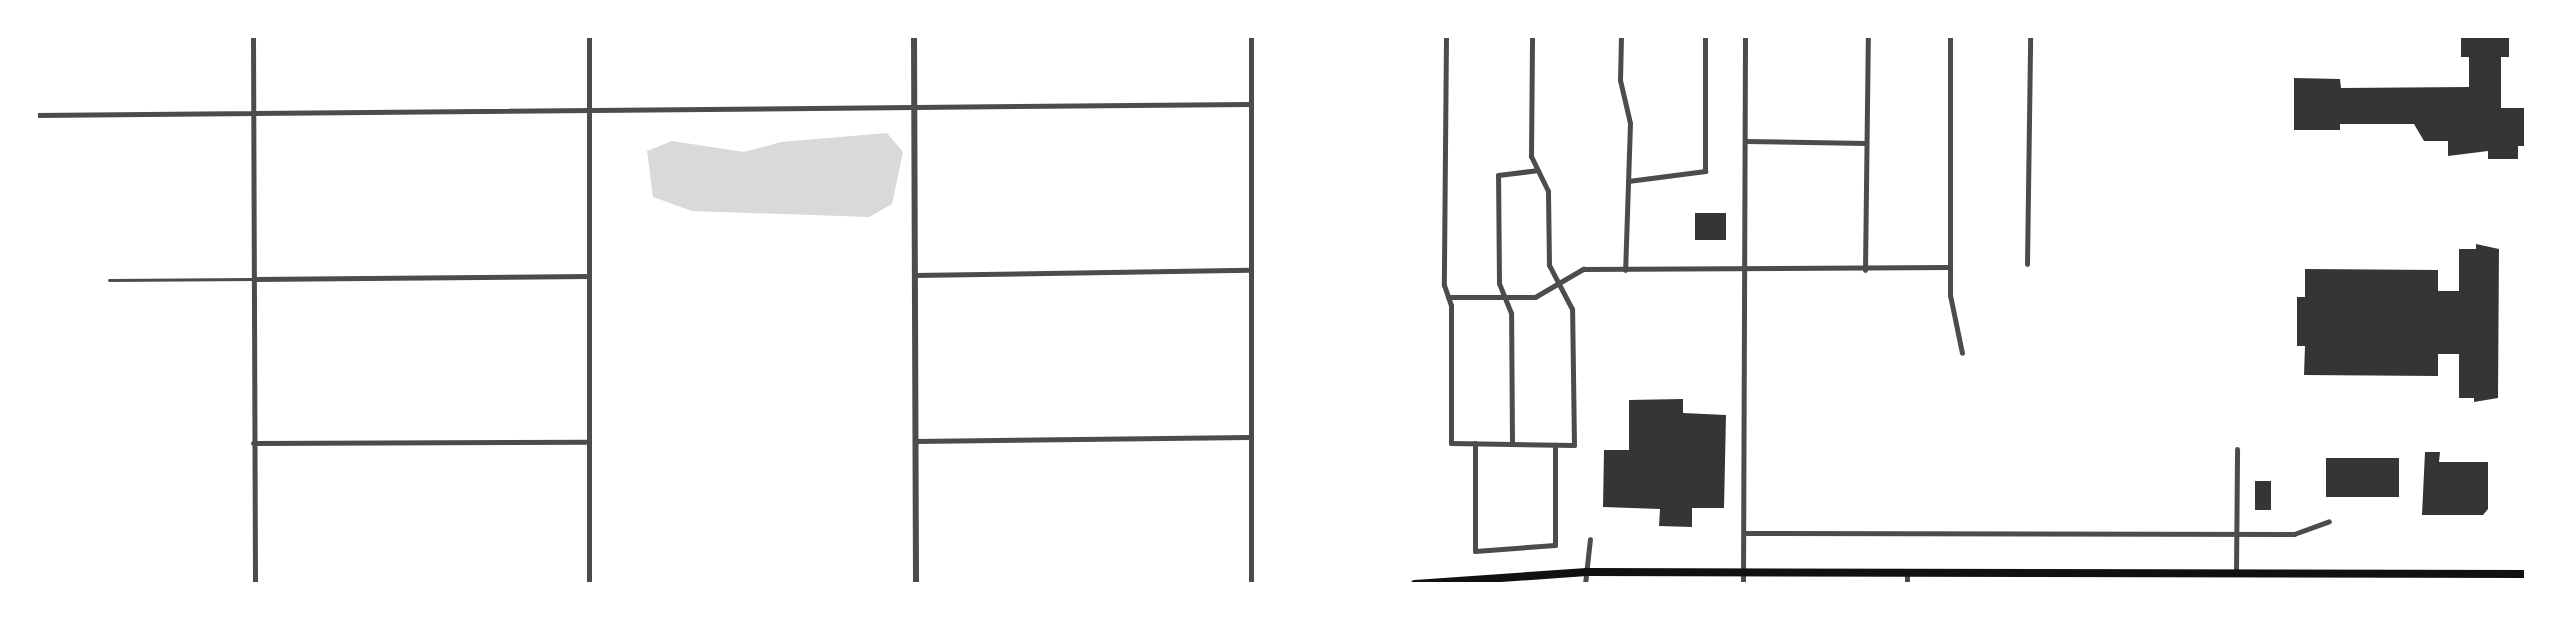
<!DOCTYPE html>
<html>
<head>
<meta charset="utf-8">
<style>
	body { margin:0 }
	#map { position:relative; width:2562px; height:620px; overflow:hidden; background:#fff; font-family:Ubuntu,sans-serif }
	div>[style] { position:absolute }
	.water>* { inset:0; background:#d9d9d9 }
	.building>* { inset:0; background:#353535; transform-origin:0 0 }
	.service>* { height:3px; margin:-1.5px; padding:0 1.5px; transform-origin:1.5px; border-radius:1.5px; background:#4c4c4c }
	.minor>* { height:5px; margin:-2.5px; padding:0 2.5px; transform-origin:2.5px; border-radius:2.5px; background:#4c4c4c }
	.tertiary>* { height:6px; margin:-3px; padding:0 3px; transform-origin:3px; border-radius:3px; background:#4c4c4c }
	.primary>* { height:8px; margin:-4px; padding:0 4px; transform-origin:4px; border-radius:4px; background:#111 }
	span { translate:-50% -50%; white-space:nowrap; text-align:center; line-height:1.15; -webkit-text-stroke:6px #fff; paint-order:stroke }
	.frame { position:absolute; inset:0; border:38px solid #fff; pointer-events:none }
</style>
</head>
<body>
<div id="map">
	<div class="water">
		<i style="clip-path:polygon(887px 133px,903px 152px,892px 204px,869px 217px,692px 211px,653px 197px,647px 151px,672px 141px,744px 152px,781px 142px)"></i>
	</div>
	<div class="building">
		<i style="clip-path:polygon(2461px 37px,2509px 37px,2509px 57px,2501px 57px,2501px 108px,2526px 108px,2526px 146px,2518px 146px,2518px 159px,2488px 159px,2488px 151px,2448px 156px,2448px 141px,2424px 141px,2414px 124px,2340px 124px,2340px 130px,2294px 130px,2294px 78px,2340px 79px,2341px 88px,2469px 87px,2469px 57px,2461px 57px)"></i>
		<i style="left:1695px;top:213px;width:31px;height:27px"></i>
		<i style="clip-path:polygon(2476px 244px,2499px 249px,2498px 398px,2474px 402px,2474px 398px,2459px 398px,2459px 354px,2438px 354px,2438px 376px,2304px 375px,2305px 346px,2297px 346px,2297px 297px,2305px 297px,2305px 269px,2438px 270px,2438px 291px,2459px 291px,2459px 249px,2476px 249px)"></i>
		<i style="clip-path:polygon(1683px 399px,1683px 413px,1726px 415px,1724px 508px,1692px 508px,1692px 527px,1659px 526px,1660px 509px,1603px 507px,1604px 450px,1629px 450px,1629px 400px)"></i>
		<i style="clip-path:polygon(2425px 452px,2440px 452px,2439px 462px,2488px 462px,2488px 509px,2483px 515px,2422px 515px)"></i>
		<i style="left:2326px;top:458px;width:73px;height:39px"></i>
		<i style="left:2255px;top:481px;width:16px;height:29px"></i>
	</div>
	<div class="service">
		<i style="left:109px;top:280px;width:144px;rotate:-0.4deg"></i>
	</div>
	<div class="minor">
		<i style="left:253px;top:36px;width:548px;rotate:89.79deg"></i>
		<i style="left:589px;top:36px;width:548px;rotate:90deg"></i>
		<i style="left:1446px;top:36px;width:249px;rotate:90.5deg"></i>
		<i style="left:1444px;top:285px;width:21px;rotate:71deg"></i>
		<i style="left:1451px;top:305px;width:138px;rotate:90deg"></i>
		<i style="left:1451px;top:443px;width:123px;rotate:0.9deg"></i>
		<i style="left:1574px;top:445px;width:136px;rotate:-90.8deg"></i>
		<i style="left:1572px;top:309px;width:50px;rotate:-117.6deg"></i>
		<i style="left:1549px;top:265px;width:74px;rotate:-90.8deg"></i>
		<i style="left:1548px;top:191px;width:39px;rotate:-116deg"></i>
		<i style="left:1531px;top:156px;width:120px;rotate:-89.5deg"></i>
		<i style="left:1621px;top:36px;width:44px;rotate:91.3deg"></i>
		<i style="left:1620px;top:80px;width:44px;rotate:76.9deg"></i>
		<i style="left:1630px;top:123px;width:147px;rotate:91.9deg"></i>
		<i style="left:1950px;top:36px;width:259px;rotate:90deg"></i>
		<i style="left:1950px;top:295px;width:59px;rotate:78.3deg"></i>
		<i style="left:36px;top:115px;width:1214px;rotate:-0.52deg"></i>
		<i style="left:1745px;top:141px;width:121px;rotate:0.9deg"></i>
		<i style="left:1628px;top:181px;width:78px;rotate:-7.4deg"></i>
		<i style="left:1705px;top:171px;width:135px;rotate:-90deg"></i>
		<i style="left:2027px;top:264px;width:228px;rotate:-89.2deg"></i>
		<i style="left:1865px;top:270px;width:233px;rotate:-89.3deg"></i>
		<i style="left:915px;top:275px;width:335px;rotate:-0.9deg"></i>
		<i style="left:254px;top:279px;width:335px;rotate:-0.5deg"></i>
		<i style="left:1448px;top:297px;width:87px"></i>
		<i style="left:1535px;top:297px;width:56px;rotate:-30.3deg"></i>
		<i style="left:1583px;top:269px;width:367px;rotate:-0.3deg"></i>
		<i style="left:915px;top:441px;width:335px;rotate:-0.7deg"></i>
		<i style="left:253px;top:443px;width:336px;rotate:-0.2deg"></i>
		<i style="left:1475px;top:443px;width:108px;rotate:90deg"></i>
		<i style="left:1475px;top:551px;width:80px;rotate:-4.3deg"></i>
		<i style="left:1555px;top:545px;width:100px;rotate:-90deg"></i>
		<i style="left:1512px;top:443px;width:130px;rotate:-90.4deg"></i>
		<i style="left:1511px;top:313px;width:32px;rotate:-112deg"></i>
		<i style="left:1499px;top:283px;width:108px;rotate:-90.5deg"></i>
		<i style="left:1498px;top:175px;width:39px;rotate:-7deg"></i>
		<i style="left:1744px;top:533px;width:550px;rotate:0.1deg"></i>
		<i style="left:2294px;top:534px;width:37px;rotate:-20deg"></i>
		<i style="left:1907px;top:572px;width:12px;rotate:90deg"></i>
		<i style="left:2236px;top:572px;width:123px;rotate:-89.5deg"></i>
		<i style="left:1251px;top:584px;width:548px;rotate:-90deg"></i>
		<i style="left:1585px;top:584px;width:45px;rotate:-83.7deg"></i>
		<i style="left:1743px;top:584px;width:548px;rotate:-89.79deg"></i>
	</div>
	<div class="tertiary">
		<i style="left:914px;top:36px;width:548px;rotate:89.79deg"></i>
	</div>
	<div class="primary">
		<i style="left:1415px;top:584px;width:172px;rotate:-4deg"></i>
		<i style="left:1587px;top:572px;width:939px;rotate:0.12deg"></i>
	</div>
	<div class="frame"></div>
</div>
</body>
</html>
